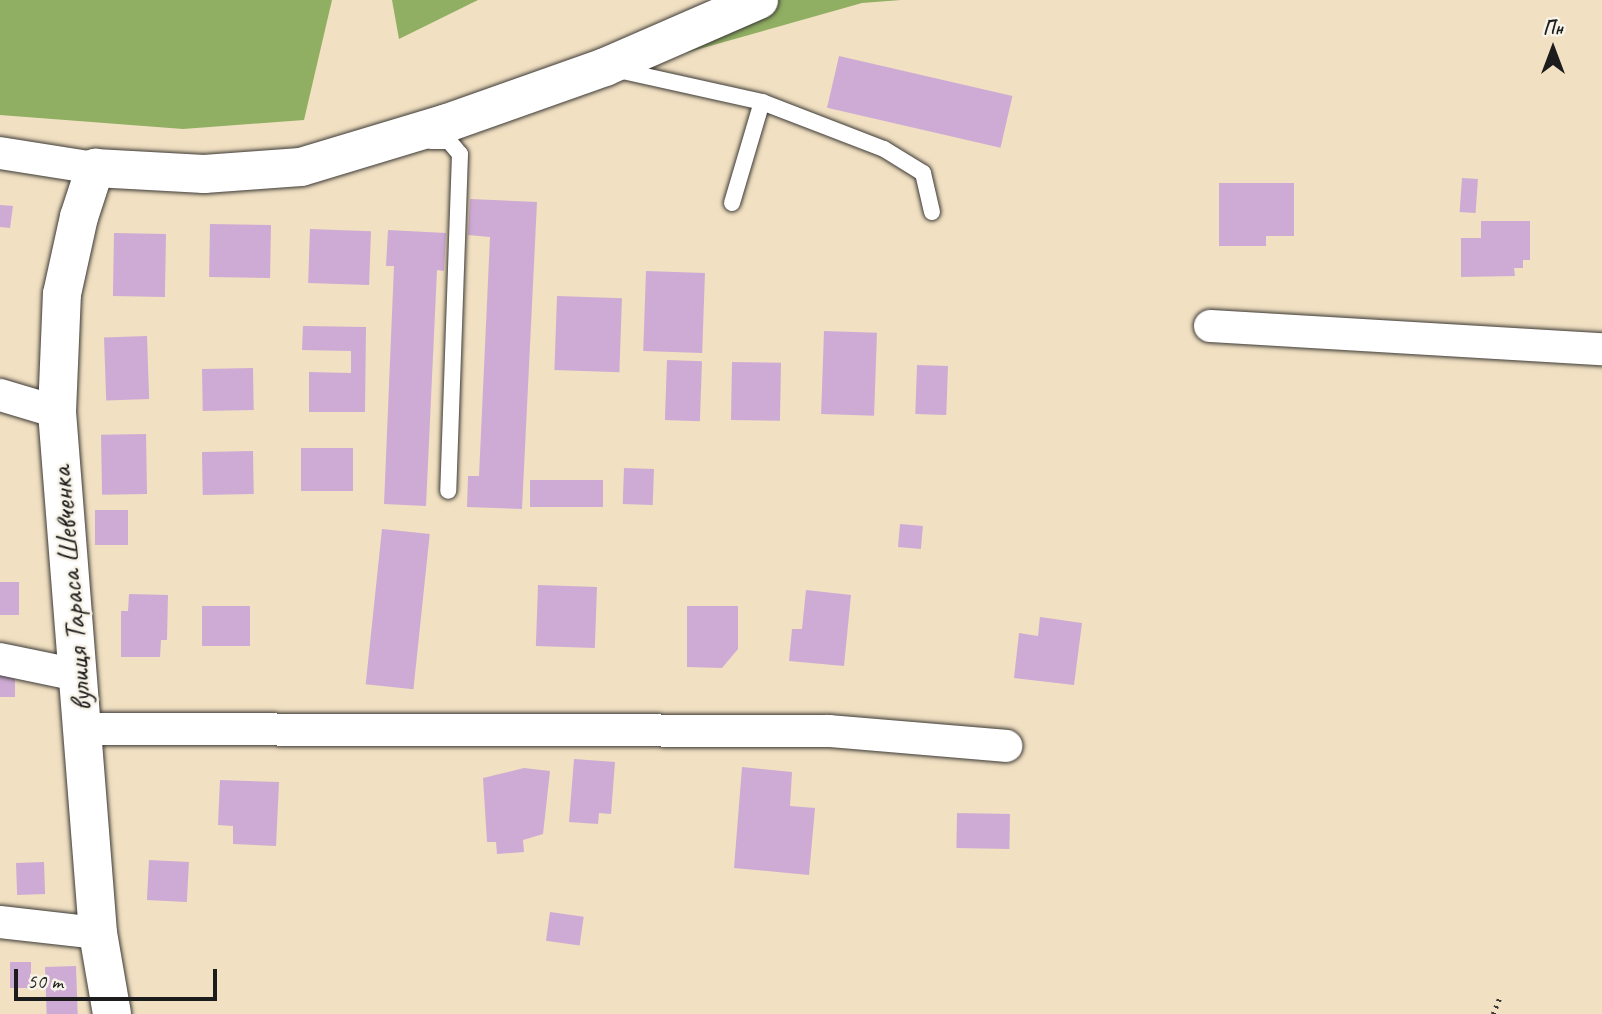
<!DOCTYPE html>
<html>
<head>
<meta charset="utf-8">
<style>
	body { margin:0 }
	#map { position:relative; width:1602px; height:1014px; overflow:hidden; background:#f1e0c2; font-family:Caveat,sans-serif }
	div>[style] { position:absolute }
	.forest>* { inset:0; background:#90af62 }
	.building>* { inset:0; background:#ceabd4; transform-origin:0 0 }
	.path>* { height:4.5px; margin-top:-2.25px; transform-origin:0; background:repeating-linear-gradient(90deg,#3c3935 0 2px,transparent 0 7px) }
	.roads { filter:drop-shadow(0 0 2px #3c3935) drop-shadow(0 0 2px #3c3935) }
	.service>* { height:16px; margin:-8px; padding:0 8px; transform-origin:8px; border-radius:8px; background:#fff }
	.minor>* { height:32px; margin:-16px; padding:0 16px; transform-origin:16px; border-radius:16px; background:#fff }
	.tertiary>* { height:38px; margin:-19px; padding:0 19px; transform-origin:19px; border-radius:19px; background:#fff }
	span { translate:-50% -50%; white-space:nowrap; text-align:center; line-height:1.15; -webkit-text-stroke:5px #f7f3e8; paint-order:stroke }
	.street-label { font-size:30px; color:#1c1c1c }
	.north { position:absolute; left:1518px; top:14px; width:70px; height:70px; -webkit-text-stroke:5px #f7f3e8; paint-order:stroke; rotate:0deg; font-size:19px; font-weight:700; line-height:28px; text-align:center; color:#1c1c1c }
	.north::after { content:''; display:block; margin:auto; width:24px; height:32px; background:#1c1c1c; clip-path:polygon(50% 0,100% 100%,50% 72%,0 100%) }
	.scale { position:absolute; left:14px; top:969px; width:203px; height:32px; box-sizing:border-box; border:4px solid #1c1c1c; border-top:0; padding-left:9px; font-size:21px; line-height:24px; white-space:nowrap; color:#1c1c1c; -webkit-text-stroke:5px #f7f3e8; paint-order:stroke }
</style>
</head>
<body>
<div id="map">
	<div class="forest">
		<i style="clip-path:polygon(0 0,332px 0,304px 120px,183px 129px,0 115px)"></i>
		<i style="clip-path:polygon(392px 0,478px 0,399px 39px)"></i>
		<i style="clip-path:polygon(777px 0,901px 0,862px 3px,685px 53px,672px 47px)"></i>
	</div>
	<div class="building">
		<i style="left:839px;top:56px;width:178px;height:53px;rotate:13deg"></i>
		<i style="left:1462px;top:178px;width:16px;height:34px;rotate:4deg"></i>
		<i style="clip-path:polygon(1219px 183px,1294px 183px,1294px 236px,1266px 236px,1266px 246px,1219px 246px)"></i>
		<i style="clip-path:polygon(470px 199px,537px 202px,522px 509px,467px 507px,468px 476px,479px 476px,490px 237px,468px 235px)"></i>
		<i style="clip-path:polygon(0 205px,13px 206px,10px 228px,0 227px)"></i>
		<i style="clip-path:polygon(1481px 221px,1530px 221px,1530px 260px,1523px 260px,1523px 268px,1514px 268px,1515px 276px,1461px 277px,1461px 238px,1481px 238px)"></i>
		<i style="left:210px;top:224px;width:61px;height:53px;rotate:1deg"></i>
		<i style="left:310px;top:229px;width:61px;height:54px;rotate:2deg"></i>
		<i style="clip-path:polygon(388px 230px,446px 233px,444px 271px,437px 270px,426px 506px,384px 504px,394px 266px,386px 266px)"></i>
		<i style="left:114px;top:233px;width:52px;height:63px;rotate:1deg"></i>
		<i style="left:646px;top:271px;width:59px;height:80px;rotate:2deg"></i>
		<i style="left:557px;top:296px;width:65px;height:74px;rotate:2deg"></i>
		<i style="clip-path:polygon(303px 326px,366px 327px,365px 412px,309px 412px,309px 372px,351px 373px,351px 351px,302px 350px)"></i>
		<i style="left:824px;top:331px;width:53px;height:83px;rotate:2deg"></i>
		<i style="left:147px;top:336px;width:63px;height:43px;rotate:88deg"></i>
		<i style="left:667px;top:360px;width:35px;height:60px;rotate:2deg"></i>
		<i style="left:732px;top:362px;width:49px;height:58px;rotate:1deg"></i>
		<i style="left:917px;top:365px;width:31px;height:49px;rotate:2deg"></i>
		<i style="left:253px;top:368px;width:42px;height:51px;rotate:89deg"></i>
		<i style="left:146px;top:434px;width:60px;height:45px;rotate:89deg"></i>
		<i style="left:353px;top:448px;width:43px;height:52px;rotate:90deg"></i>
		<i style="left:253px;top:451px;width:43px;height:51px;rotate:89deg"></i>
		<i style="left:624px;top:468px;width:30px;height:36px;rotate:2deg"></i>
		<i style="left:530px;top:480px;width:73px;height:27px"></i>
		<i style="left:95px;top:510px;width:33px;height:35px"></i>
		<i style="left:900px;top:524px;width:23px;height:23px;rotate:5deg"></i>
		<i style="left:382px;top:529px;width:48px;height:156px;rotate:6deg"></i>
		<i style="left:0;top:582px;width:19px;height:33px"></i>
		<i style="left:538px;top:585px;width:59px;height:61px;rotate:2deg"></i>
		<i style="clip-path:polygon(806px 590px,851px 595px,844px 666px,789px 661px,792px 629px,802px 629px)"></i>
		<i style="clip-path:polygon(129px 594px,168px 595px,167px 640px,161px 640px,160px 657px,121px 657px,121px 611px,128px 611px)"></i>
		<i style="left:202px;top:606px;width:48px;height:40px"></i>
		<i style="clip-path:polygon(687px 606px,738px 606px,738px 649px,722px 668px,687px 667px)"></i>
		<i style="clip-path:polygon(1040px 617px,1082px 623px,1074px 685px,1014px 678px,1019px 633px,1038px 636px)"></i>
		<i style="left:0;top:671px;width:15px;height:26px"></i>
		<i style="clip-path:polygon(574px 759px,615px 762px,611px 814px,599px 813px,598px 824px,569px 822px)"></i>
		<i style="clip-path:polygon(742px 767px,792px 772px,790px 806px,815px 808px,809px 875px,734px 868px)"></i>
		<i style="clip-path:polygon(524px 768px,550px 771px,543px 834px,523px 840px,524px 852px,497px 854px,496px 842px,487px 842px,483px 778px)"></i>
		<i style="clip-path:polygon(220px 780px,279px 782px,276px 846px,233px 844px,233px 826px,218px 825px)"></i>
		<i style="left:957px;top:813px;width:53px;height:35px;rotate:1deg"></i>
		<i style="left:149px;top:860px;width:40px;height:40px;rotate:3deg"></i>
		<i style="left:44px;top:862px;width:32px;height:28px;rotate:88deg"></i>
		<i style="left:550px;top:912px;width:34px;height:29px;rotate:8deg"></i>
		<i style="left:10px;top:962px;width:21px;height:26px"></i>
		<i style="left:76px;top:966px;width:48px;height:31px;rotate:88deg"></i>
	</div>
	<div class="path">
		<i style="left:1493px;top:1014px;width:18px;rotate:-68deg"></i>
	</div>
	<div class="roads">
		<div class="service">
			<i style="left:618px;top:70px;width:148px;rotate:12.5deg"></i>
			<i style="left:762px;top:102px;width:131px;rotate:21.1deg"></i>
			<i style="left:884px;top:149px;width:46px;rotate:31.6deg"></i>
			<i style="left:923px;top:173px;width:40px;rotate:77deg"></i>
			<i style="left:431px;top:141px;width:18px"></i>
			<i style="left:449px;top:141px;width:17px;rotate:50deg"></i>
			<i style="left:460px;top:154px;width:337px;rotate:92deg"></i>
			<i style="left:732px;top:203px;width:105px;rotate:-73.5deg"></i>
		</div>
		<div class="minor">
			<i style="left:0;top:153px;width:96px;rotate:9deg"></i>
			<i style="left:1210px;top:326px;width:393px;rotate:3.4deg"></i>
			<i style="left:0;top:395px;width:59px;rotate:16.6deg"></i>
			<i style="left:0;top:659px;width:79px;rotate:11.7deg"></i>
			<i style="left:83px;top:729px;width:746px;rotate:0.15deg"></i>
			<i style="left:829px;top:731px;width:178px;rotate:4.8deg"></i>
			<i style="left:0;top:922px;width:99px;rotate:6.4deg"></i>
		</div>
		<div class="tertiary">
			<i style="left:112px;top:1014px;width:82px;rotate:-99.8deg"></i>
			<i style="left:98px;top:933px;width:523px;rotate:-94.5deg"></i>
			<i style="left:57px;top:412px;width:118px;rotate:-87.6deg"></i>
			<i style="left:62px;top:294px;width:79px;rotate:-77.6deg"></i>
			<i style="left:79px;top:217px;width:52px;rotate:-71.9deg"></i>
			<i style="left:95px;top:168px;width:109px;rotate:3.2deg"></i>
			<i style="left:204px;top:174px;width:97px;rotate:-4.1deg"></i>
			<i style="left:301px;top:167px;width:152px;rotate:-16.8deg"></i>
			<i style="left:447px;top:123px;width:168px;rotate:-19.5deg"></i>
			<i style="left:605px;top:67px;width:168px;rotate:-23.5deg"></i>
		</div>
	</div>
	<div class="street-label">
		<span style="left:71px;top:589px;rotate:-95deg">вулиця Тараса Шевченка</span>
	</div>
	<div class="north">Пн</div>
	<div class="scale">50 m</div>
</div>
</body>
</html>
